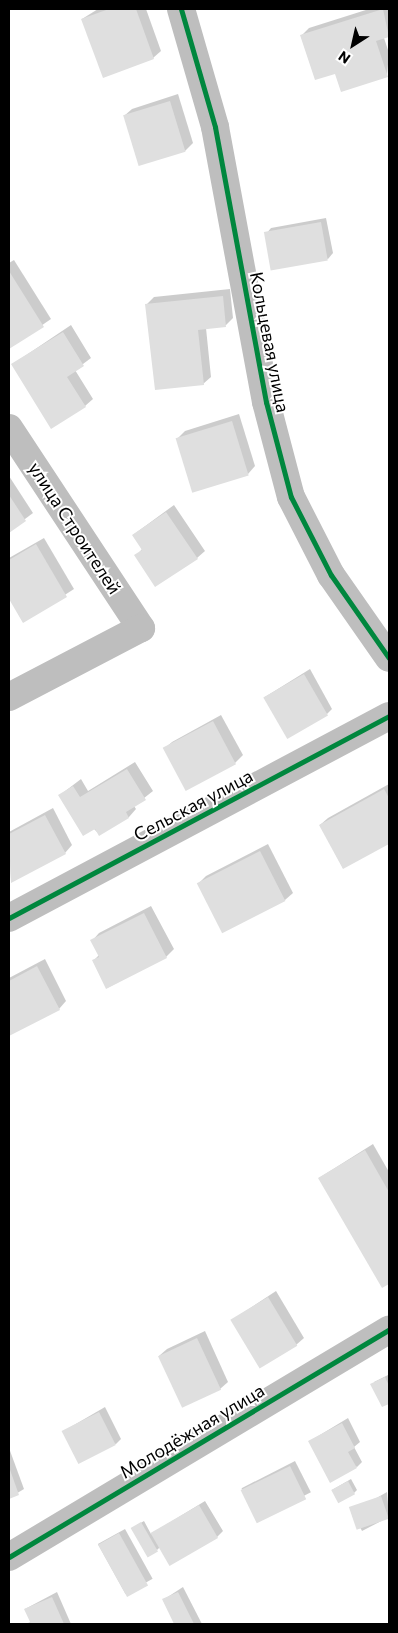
<!DOCTYPE html>
<html>
<head>
<meta charset="utf-8">
<style>
	body { margin:0 }
	#map { position:relative; width:398px; height:1633px; overflow:hidden; background:#fff; font-family:Commissioner,sans-serif }
	div>[style] { position:absolute }
	.shadow>* { inset:0; background:#0003; transform-origin:0 0 }
	.building>* { inset:0; background:#dfdfdf; transform-origin:0 0 }
	.minor>* { height:28px; margin:-14px; padding:0 14px; transform-origin:14px; border-radius:14px; background:#bebebe }
	.cycleway>* { height:5px; margin:-2.5px; padding:0 2.5px; transform-origin:2.5px; border-radius:2.5px; background:#00873e }
	span { translate:-50% -50%; white-space:nowrap; text-align:center; line-height:1.15; -webkit-text-stroke:4px #fff; paint-order:stroke }
	.street-label { font-size:18px; color:#000 }
	.frame { position:absolute; inset:0; border:10px solid #000; pointer-events:none }
	.north { position:absolute; left:328px; top:20px; width:50px; height:50px; -webkit-text-stroke:4px #fff; paint-order:stroke; rotate:215deg; font-size:14px; font-weight:700; line-height:20px; text-align:center; color:#000 }
	.north::after { content:''; display:block; margin:auto; width:18px; height:22px; background:#000; clip-path:polygon(50% 0,100% 100%,50% 72%,0 100%) }
</style>
</head>
<body>
<div id="map">
	<div class="shadow">
		<i style="clip-path:polygon(98px 9px,146px 9px,161px 51px,153px 58px,82px 19px)"></i>
		<i style="clip-path:polygon(369px 9px,389px 9px,389px 36px,384px 38px,389px 53px,387px 76px,336px 72px,302px 35px,309px 28px)"></i>
		<i style="clip-path:polygon(178px 94px,193px 143px,185px 151px,124px 116px,132px 109px)"></i>
		<i style="clip-path:polygon(326px 218px,333px 253px,328px 259px,266px 234px,271px 228px)"></i>
		<i style="clip-path:polygon(14px 260px,51px 319px,9px 348px,9px 263px)"></i>
		<i style="clip-path:polygon(230px 289px,233px 318px,226px 325px,206px 328px,211px 377px,203px 384px,147px 304px,154px 297px)"></i>
		<i style="clip-path:polygon(71px 325px,91px 358px,75px 370px,93px 399px,85px 406px,13px 364px)"></i>
		<i style="clip-path:polygon(239px 414px,255px 466px,248px 474px,177px 439px,185px 431px)"></i>
		<i style="clip-path:polygon(9px 476px,33px 513px,9px 531px)"></i>
		<i style="clip-path:polygon(174px 505px,205px 551px,197px 558px,136px 556px,142px 549px,133px 535px)"></i>
		<i style="clip-path:polygon(44px 538px,74px 589px,23px 622px,9px 597px,9px 558px)"></i>
		<i style="clip-path:polygon(310px 669px,332px 709px,327px 714px,265px 697px)"></i>
		<i style="clip-path:polygon(221px 715px,243px 755px,235px 763px,164px 749px,172px 742px)"></i>
		<i style="clip-path:polygon(135px 762px,153px 791px,134px 806px,136px 809px,129px 817px,99px 834px,60px 795px,81px 779px,88px 791px)"></i>
		<i style="clip-path:polygon(389px 784px,389px 843px,343px 868px,320px 825px,328px 818px)"></i>
		<i style="clip-path:polygon(53px 808px,72px 845px,65px 853px,11px 881px,9px 832px)"></i>
		<i style="clip-path:polygon(268px 844px,293px 893px,285px 900px,199px 883px,206px 876px)"></i>
		<i style="clip-path:polygon(151px 906px,174px 949px,166px 957px,107px 988px,93px 961px,99px 955px,92px 941px,99px 933px)"></i>
		<i style="clip-path:polygon(45px 959px,66px 1001px,59px 1009px,9px 1035px,9px 978px)"></i>
		<i style="clip-path:polygon(373px 1144px,389px 1172px,389px 1282px,382px 1286px,319px 1178px)"></i>
		<i style="clip-path:polygon(276px 1291px,304px 1338px,296px 1345px,232px 1320px)"></i>
		<i style="clip-path:polygon(205px 1331px,228px 1382px,220px 1389px,159px 1356px,167px 1349px)"></i>
		<i style="clip-path:polygon(388px 1375px,389px 1402px,382px 1406px,374px 1382px)"></i>
		<i style="clip-path:polygon(105px 1407px,121px 1439px,116px 1444px,62px 1432px)"></i>
		<i style="clip-path:polygon(348px 1418px,360px 1442px,354px 1447px,362px 1462px,357px 1467px,310px 1441px)"></i>
		<i style="clip-path:polygon(9px 1448px,24px 1489px,9px 1498px)"></i>
		<i style="left:295px;top:1461px;width:35px;height:60px;rotate:63deg"></i>
		<i style="clip-path:polygon(351px 1479px,357px 1490px,354px 1493px,332px 1490px)"></i>
		<i style="clip-path:polygon(387px 1492px,389px 1517px,362px 1531px,352px 1512px)"></i>
		<i style="clip-path:polygon(205px 1501px,223px 1531px,217px 1537px,160px 1547px,157px 1550px,132px 1528px,144px 1521px,151px 1534px)"></i>
		<i style="left:125px;top:1529px;width:57px;height:31px;rotate:61deg"></i>
		<i style="clip-path:polygon(183px 1587px,202px 1624px,175px 1624px,163px 1600px)"></i>
		<i style="clip-path:polygon(57px 1592px,71px 1624px,25px 1624px,31px 1622px,25px 1609px)"></i>
	</div>
	<div class="building">
		<i style="clip-path:polygon(109px 9px,136px 9px,154px 59px,103px 78px,81px 19px)"></i>
		<i style="clip-path:polygon(383px 9px,389px 37px,376px 41px,388px 77px,341px 92px,335px 74px,315px 80px,300px 35px)"></i>
		<i style="left:170px;top:101px;width:53px;height:49px;rotate:73deg"></i>
		<i style="left:321px;top:222px;width:39px;height:58px;rotate:80deg"></i>
		<i style="clip-path:polygon(9px 271px,44px 327px,9px 349px)"></i>
		<i style="clip-path:polygon(223px 296px,226px 327px,198px 330px,204px 385px,155px 390px,145px 304px)"></i>
		<i style="clip-path:polygon(63px 332px,84px 366px,67px 377px,86px 407px,51px 429px,11px 364px)"></i>
		<i style="left:232px;top:421px;width:57px;height:59px;rotate:73deg"></i>
		<i style="clip-path:polygon(9px 495px,26px 521px,9px 533px)"></i>
		<i style="clip-path:polygon(166px 512px,198px 559px,155px 587px,134px 555px,142px 550px,132px 535px)"></i>
		<i style="clip-path:polygon(36px 544px,67px 597px,23px 623px,9px 599px,9px 560px)"></i>
		<i style="left:304px;top:674px;width:48px;height:47px;rotate:60deg"></i>
		<i style="left:213px;top:721px;width:49px;height:57px;rotate:62deg"></i>
		<i style="clip-path:polygon(127px 769px,146px 800px,126px 812px,129px 818px,99px 836px,95px 829px,83px 836px,58px 795px,73px 786px,80px 797px)"></i>
		<i style="clip-path:polygon(384px 789px,389px 798px,389px 844px,343px 869px,319px 825px)"></i>
		<i style="clip-path:polygon(45px 815px,66px 854px,11px 883px,9px 834px)"></i>
		<i style="left:260px;top:851px;width:56px;height:71px;rotate:63deg"></i>
		<i style="clip-path:polygon(144px 913px,167px 958px,106px 989px,92px 960px,99px 957px,90px 940px)"></i>
		<i style="clip-path:polygon(37px 966px,60px 1010px,9px 1036px,9px 981px)"></i>
		<i style="clip-path:polygon(365px 1150px,389px 1192px,389px 1284px,382px 1288px,318px 1178px)"></i>
		<i style="left:268px;top:1297px;width:57px;height:44px;rotate:59deg"></i>
		<i style="left:197px;top:1338px;width:57px;height:43px;rotate:65deg"></i>
		<i style="clip-path:polygon(385px 1377px,389px 1386px,389px 1404px,382px 1407px,370px 1384px)"></i>
		<i style="left:99px;top:1412px;width:37px;height:42px;rotate:63deg"></i>
		<i style="clip-path:polygon(342px 1423px,355px 1448px,348px 1452px,357px 1468px,330px 1483px,308px 1441px)"></i>
		<i style="left:290px;top:1466px;width:37px;height:55px;rotate:64deg"></i>
		<i style="clip-path:polygon(9px 1467px,19px 1495px,9px 1499px)"></i>
		<i style="left:348px;top:1481px;width:15px;height:19px;rotate:62deg"></i>
		<i style="left:381px;top:1496px;width:24px;height:34px;rotate:71deg"></i>
		<i style="left:199px;top:1505px;width:38px;height:56px;rotate:60deg"></i>
		<i style="left:141px;top:1522px;width:34px;height:12px;rotate:60deg"></i>
		<i style="left:119px;top:1533px;width:60px;height:24px;rotate:61deg"></i>
		<i style="clip-path:polygon(178px 1592px,194px 1624px,174px 1624px,162px 1599px)"></i>
		<i style="clip-path:polygon(52px 1597px,64px 1624px,31px 1624px,24px 1609px)"></i>
	</div>
	<div class="minor">
		<i style="left:181px;top:9px;width:123px;rotate:73.9deg"></i>
		<i style="left:215px;top:127px;width:280px;rotate:79.5deg"></i>
		<i style="left:266px;top:402px;width:98px;rotate:75.3deg"></i>
		<i style="left:291px;top:497px;width:88px;rotate:62.9deg"></i>
		<i style="left:331px;top:575px;width:101px;rotate:55.1deg"></i>
		<i style="left:9px;top:428px;width:240px;rotate:56.6deg"></i>
		<i style="left:141px;top:628px;width:149px;rotate:152.4deg"></i>
		<i style="left:9px;top:918px;width:430px;rotate:-28deg"></i>
		<i style="left:9px;top:1557px;width:443px;rotate:-30.9deg"></i>
	</div>
	<div class="cycleway">
		<i style="left:181px;top:9px;width:123px;rotate:73.9deg"></i>
		<i style="left:215px;top:127px;width:280px;rotate:79.5deg"></i>
		<i style="left:266px;top:402px;width:98px;rotate:75.3deg"></i>
		<i style="left:291px;top:497px;width:88px;rotate:62.9deg"></i>
		<i style="left:331px;top:575px;width:101px;rotate:55.1deg"></i>
		<i style="left:9px;top:918px;width:430px;rotate:-28deg"></i>
		<i style="left:9px;top:1557px;width:443px;rotate:-30.9deg"></i>
	</div>
	<div class="street-label">
		<span style="left:270px;top:342px;rotate:79deg">Кольцевая улица</span>
		<span style="left:75px;top:528px;rotate:57deg">улица Строителей</span>
		<span style="left:193px;top:805px;rotate:-28deg">Сельская улица</span>
		<span style="left:192px;top:1431px;rotate:-31deg">Молодёжная улица</span>
	</div>
	<div class="frame"></div>
	<div class="north">N</div>
</div>
</body>
</html>
